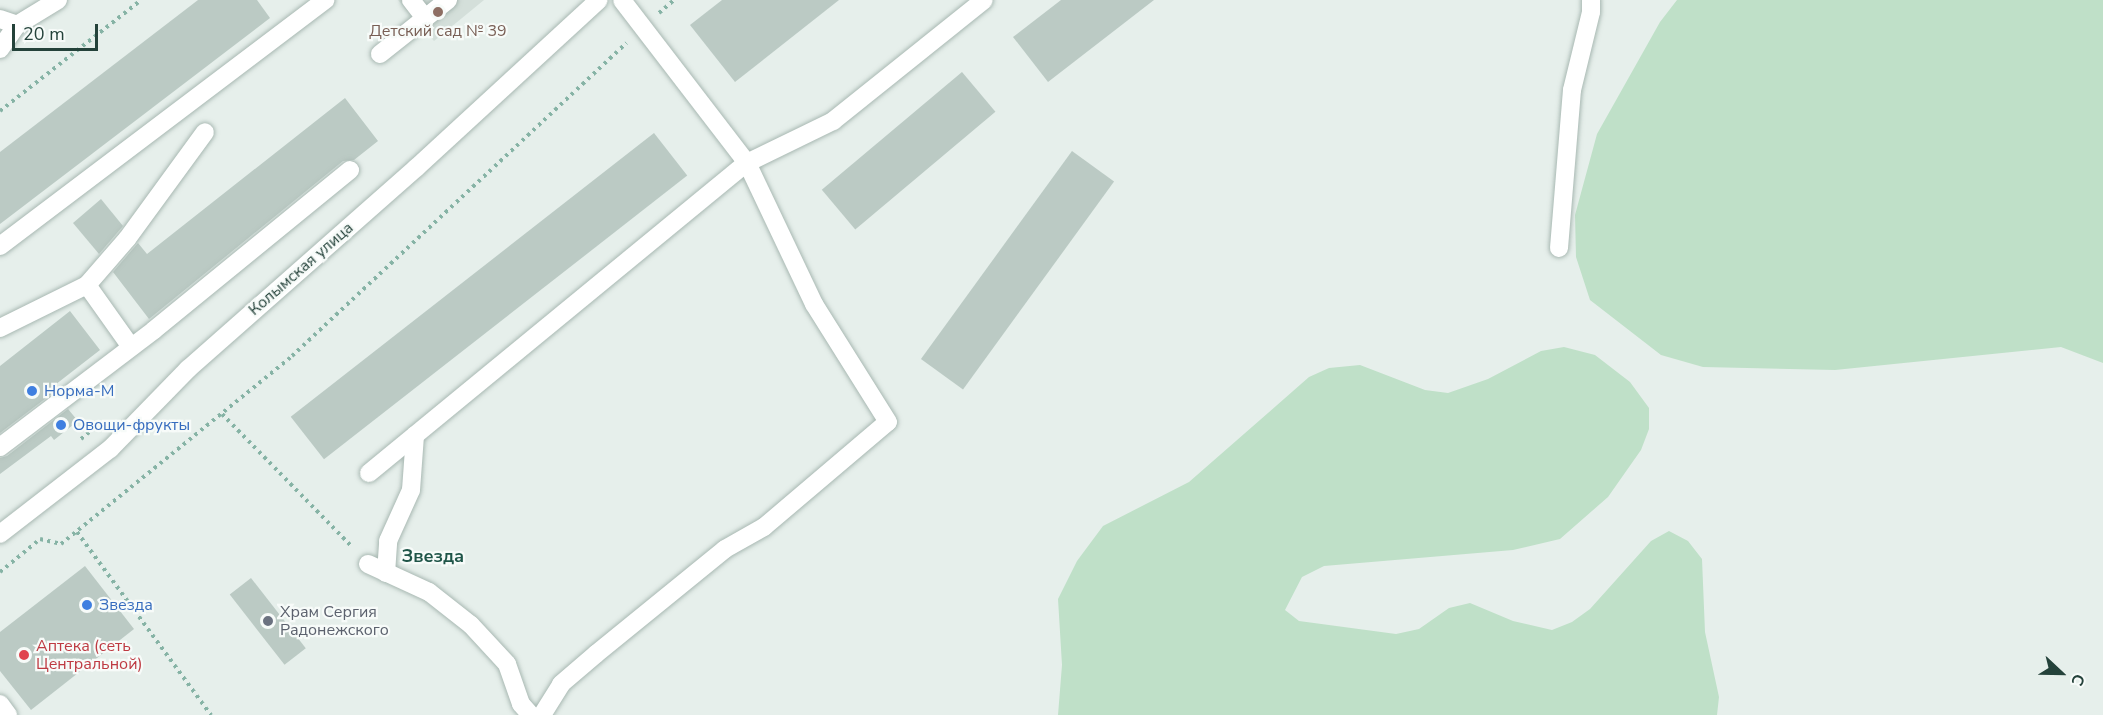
<!DOCTYPE html>
<html>
<head>
<meta charset="utf-8">
<style>
	body { margin:0 }
	#map { position:relative; width:2103px; height:715px; overflow:hidden; background:#e6efeb; font-family:"Nunito Sans",sans-serif }
	div>[style] { position:absolute }
	.built>* { inset:0; background:#d4dfda }
	.green>* { inset:0; background:#bfe0c8 }
	.building>* { inset:0; background:#bbcac4; transform-origin:0 0 }
	.path>* { height:4px; margin-top:-2px; transform-origin:0; background:repeating-linear-gradient(90deg,#86b3a5 0 3px,transparent 0 7.5px) }
	.roads { filter:drop-shadow(0 0 2px #a8b8b2) drop-shadow(0 0 2px #a8b8b2) }
	.minor>* { height:18px; margin:-9px; padding:0 9px; transform-origin:9px; border-radius:9px; background:#fff }
	.dots>* { width:16px; height:16px; translate:-50% -50%; box-sizing:border-box; border:3px solid #f7fbf9; border-radius:50% }
	span { translate:-50% -50%; white-space:nowrap; text-align:center; line-height:1.15; -webkit-text-stroke:4.5px #f7fbf9; paint-order:stroke }
	.education-label { font-size:16px; color:#785e54 }
	.street-label { font-size:16px; color:#24423a }
	.shop-label { font-size:16px; color:#366cbe }
	.left { translate:0 -50%; text-align:left }
	.worship-label { font-size:16px; color:#5b616d }
	.health-label { font-size:16px; color:#be3a42 }
	.neighbourhood-label { font-size:18px; color:#1f5548; font-weight:700 }
	.north { position:absolute; left:2031px; top:643px; width:60px; height:60px; -webkit-text-stroke:4px #f7fbf9; paint-order:stroke; rotate:112deg; font-size:16px; font-weight:700; line-height:24px; text-align:center; color:#24423a }
	.north::after { content:''; display:block; margin:auto; width:21px; height:27px; background:#24423a; clip-path:polygon(50% 0,100% 100%,50% 72%,0 100%) }
	.scale { position:absolute; left:12px; top:24px; width:86px; height:27px; box-sizing:border-box; border:3px solid #24423a; border-top:0; padding-left:8px; font-size:18px; line-height:21px; white-space:nowrap; color:#24423a; -webkit-text-stroke:4px #f7fbf9; paint-order:stroke }
</style>
</head>
<body>
<div id="map">
	<div class="built">
		<i style="clip-path:polygon(398px 0,484px 0,434px 41px)"></i>
	</div>
	<div class="green">
		<i style="clip-path:polygon(1677px 0,2103px 0,2103px 363px,2061px 347px,1835px 370px,1703px 367px,1661px 355px,1590px 300px,1576px 257px,1575px 215px,1597px 134px,1660px 22px)"></i>
		<i style="clip-path:polygon(1564px 347px,1595px 355px,1630px 382px,1649px 408px,1649px 429px,1641px 450px,1608px 497px,1560px 539px,1513px 550px,1324px 566px,1302px 577px,1285px 610px,1299px 621px,1396px 634px,1419px 629px,1449px 608px,1470px 603px,1513px 621px,1552px 630px,1572px 622px,1590px 609px,1651px 541px,1669px 531px,1688px 541px,1702px 559px,1705px 632px,1719px 697px,1717px 715px,1058px 715px,1062px 665px,1058px 599px,1077px 561px,1103px 526px,1189px 482px,1309px 377px,1329px 368px,1360px 365px,1425px 390px,1448px 393px,1488px 379px,1541px 351px)"></i>
	</div>
	<div class="building">
		<i style="clip-path:polygon(198px 0,257px 0,270px 18px,0 224px,0 152px)"></i>
		<i style="clip-path:polygon(722px 0,839px 0,735px 82px,690px 25px)"></i>
		<i style="clip-path:polygon(1061px 0,1154px 0,1048px 82px,1013px 37px)"></i>
		<i style="left:962px;top:72px;width:52px;height:183px;rotate:50deg"></i>
		<i style="clip-path:polygon(345px 98px,378px 141px,354px 160px,343px 161px,149px 319px,113px 272px,138px 243px,147px 254px)"></i>
		<i style="left:654px;top:133px;width:54px;height:461px;rotate:52deg"></i>
		<i style="left:1072px;top:151px;width:52px;height:257px;rotate:36deg"></i>
		<i style="clip-path:polygon(101px 199px,123px 226px,99px 254px,73px 223px)"></i>
		<i style="clip-path:polygon(70px 311px,100px 350px,51px 388px,54px 392px,0 433px,0 366px)"></i>
		<i style="clip-path:polygon(68px 409px,78px 421px,54px 440px,51px 436px,0 474px,0 458px,7px 456px)"></i>
		<i style="clip-path:polygon(85px 566px,134px 629px,31px 710px,0 671px,0 632px)"></i>
		<i style="left:251px;top:578px;width:89px;height:27px;rotate:52deg"></i>
	</div>
	<div class="path">
		<i style="left:659px;top:13px;width:20px;rotate:-41deg"></i>
		<i style="left:0;top:111px;width:179px;rotate:-38.2deg"></i>
		<i style="left:222px;top:414px;width:187px;rotate:45.6deg"></i>
		<i style="left:81px;top:439px;width:26px;rotate:-40deg"></i>
		<i style="left:77px;top:532px;width:227px;rotate:53.8deg"></i>
		<i style="left:0;top:572px;width:52px;rotate:-39.5deg"></i>
		<i style="left:40px;top:539px;width:22px;rotate:13deg"></i>
		<i style="left:61px;top:544px;width:298px;rotate:-39.1deg"></i>
		<i style="left:292px;top:356px;width:458px;rotate:-43.1deg"></i>
	</div>
	<div class="roads">
		<div class="minor">
			<i style="left:411px;top:0;width:23px;rotate:52deg"></i>
			<i style="left:0;top:19px;width:18px;rotate:19deg"></i>
			<i style="left:17px;top:25px;width:48px;rotate:-31.4deg"></i>
			<i style="left:0;top:49px;width:29px;rotate:-55deg"></i>
			<i style="left:380px;top:54px;width:87px;rotate:-38.5deg"></i>
			<i style="left:0;top:246px;width:408px;rotate:-37.1deg"></i>
			<i style="left:1559px;top:248px;width:159px;rotate:-85.3deg"></i>
			<i style="left:1572px;top:90px;width:80px;rotate:-76.3deg"></i>
			<i style="left:1591px;top:12px;width:12px;rotate:-90deg"></i>
			<i style="left:87px;top:285px;width:61px;rotate:-49deg"></i>
			<i style="left:127px;top:239px;width:132px;rotate:-53.9deg"></i>
			<i style="left:0;top:328px;width:97px;rotate:-26.3deg"></i>
			<i style="left:87px;top:285px;width:76px;rotate:54.6deg"></i>
			<i style="left:0;top:447px;width:193px;rotate:-37.2deg"></i>
			<i style="left:154px;top:330px;width:253px;rotate:-39.2deg"></i>
			<i style="left:369px;top:473px;width:489px;rotate:-39.4deg"></i>
			<i style="left:747px;top:163px;width:96px;rotate:-26deg"></i>
			<i style="left:833px;top:121px;width:193px;rotate:-38.7deg"></i>
			<i style="left:0;top:534px;width:139px;rotate:-37.7deg"></i>
			<i style="left:110px;top:449px;width:112px;rotate:-45.7deg"></i>
			<i style="left:188px;top:369px;width:304px;rotate:-41.4deg"></i>
			<i style="left:416px;top:168px;width:248px;rotate:-42.6deg"></i>
			<i style="left:368px;top:564px;width:67px;rotate:24.7deg"></i>
			<i style="left:429px;top:592px;width:53px;rotate:38.2deg"></i>
			<i style="left:471px;top:625px;width:53px;rotate:47.3deg"></i>
			<i style="left:507px;top:664px;width:42px;rotate:70.7deg"></i>
			<i style="left:521px;top:704px;width:15px;rotate:48deg"></i>
			<i style="left:386px;top:573px;width:32px;rotate:-86deg"></i>
			<i style="left:388px;top:541px;width:56px;rotate:-65.7deg"></i>
			<i style="left:411px;top:490px;width:55px;rotate:-85.8deg"></i>
			<i style="left:0;top:704px;width:14px;rotate:54deg"></i>
			<i style="left:542px;top:715px;width:36px;rotate:-58deg"></i>
			<i style="left:561px;top:684px;width:46px;rotate:-40.6deg"></i>
			<i style="left:596px;top:654px;width:166px;rotate:-39.1deg"></i>
			<i style="left:725px;top:549px;width:45px;rotate:-29.4deg"></i>
			<i style="left:764px;top:527px;width:162px;rotate:-40.3deg"></i>
			<i style="left:888px;top:422px;width:139px;rotate:-122.1deg"></i>
			<i style="left:814px;top:304px;width:156px;rotate:-115.4deg"></i>
			<i style="left:747px;top:163px;width:205px;rotate:-127.5deg"></i>
		</div>
	</div>
	<div class="dots">
		<i style="left:438px;top:12px;background:#8d6e63"></i>
		<i style="left:32px;top:391px;background:#3f7fe0"></i>
		<i style="left:61px;top:425px;background:#3f7fe0"></i>
		<i style="left:87px;top:605px;background:#3f7fe0"></i>
		<i style="left:268px;top:621px;background:#6b7280"></i>
		<i style="left:24px;top:655px;background:#e0444e"></i>
	</div>
	<div class="education-label">
		<span style="left:438px;top:31px">Детский сад № 39</span>
	</div>
	<div class="street-label">
		<span style="left:301px;top:269px;rotate:-41deg">Колымская улица</span>
	</div>
	<div class="shop-label">
		<span class="left" style="left:44px;top:391px">Норма-М</span>
		<span class="left" style="left:73px;top:425px">Овощи-фрукты</span>
		<span class="left" style="left:99px;top:605px">Звезда</span>
	</div>
	<div class="worship-label">
		<span class="left" style="left:280px;top:621px">Храм Сергия<br>Радонежского</span>
	</div>
	<div class="health-label">
		<span class="left" style="left:36px;top:655px">Аптека (сеть<br>Центральной)</span>
	</div>
	<div class="neighbourhood-label">
		<span style="left:433px;top:556px">Звезда</span>
	</div>
	<div class="north">С</div>
	<div class="scale">20 m</div>
</div>
</body>
</html>
